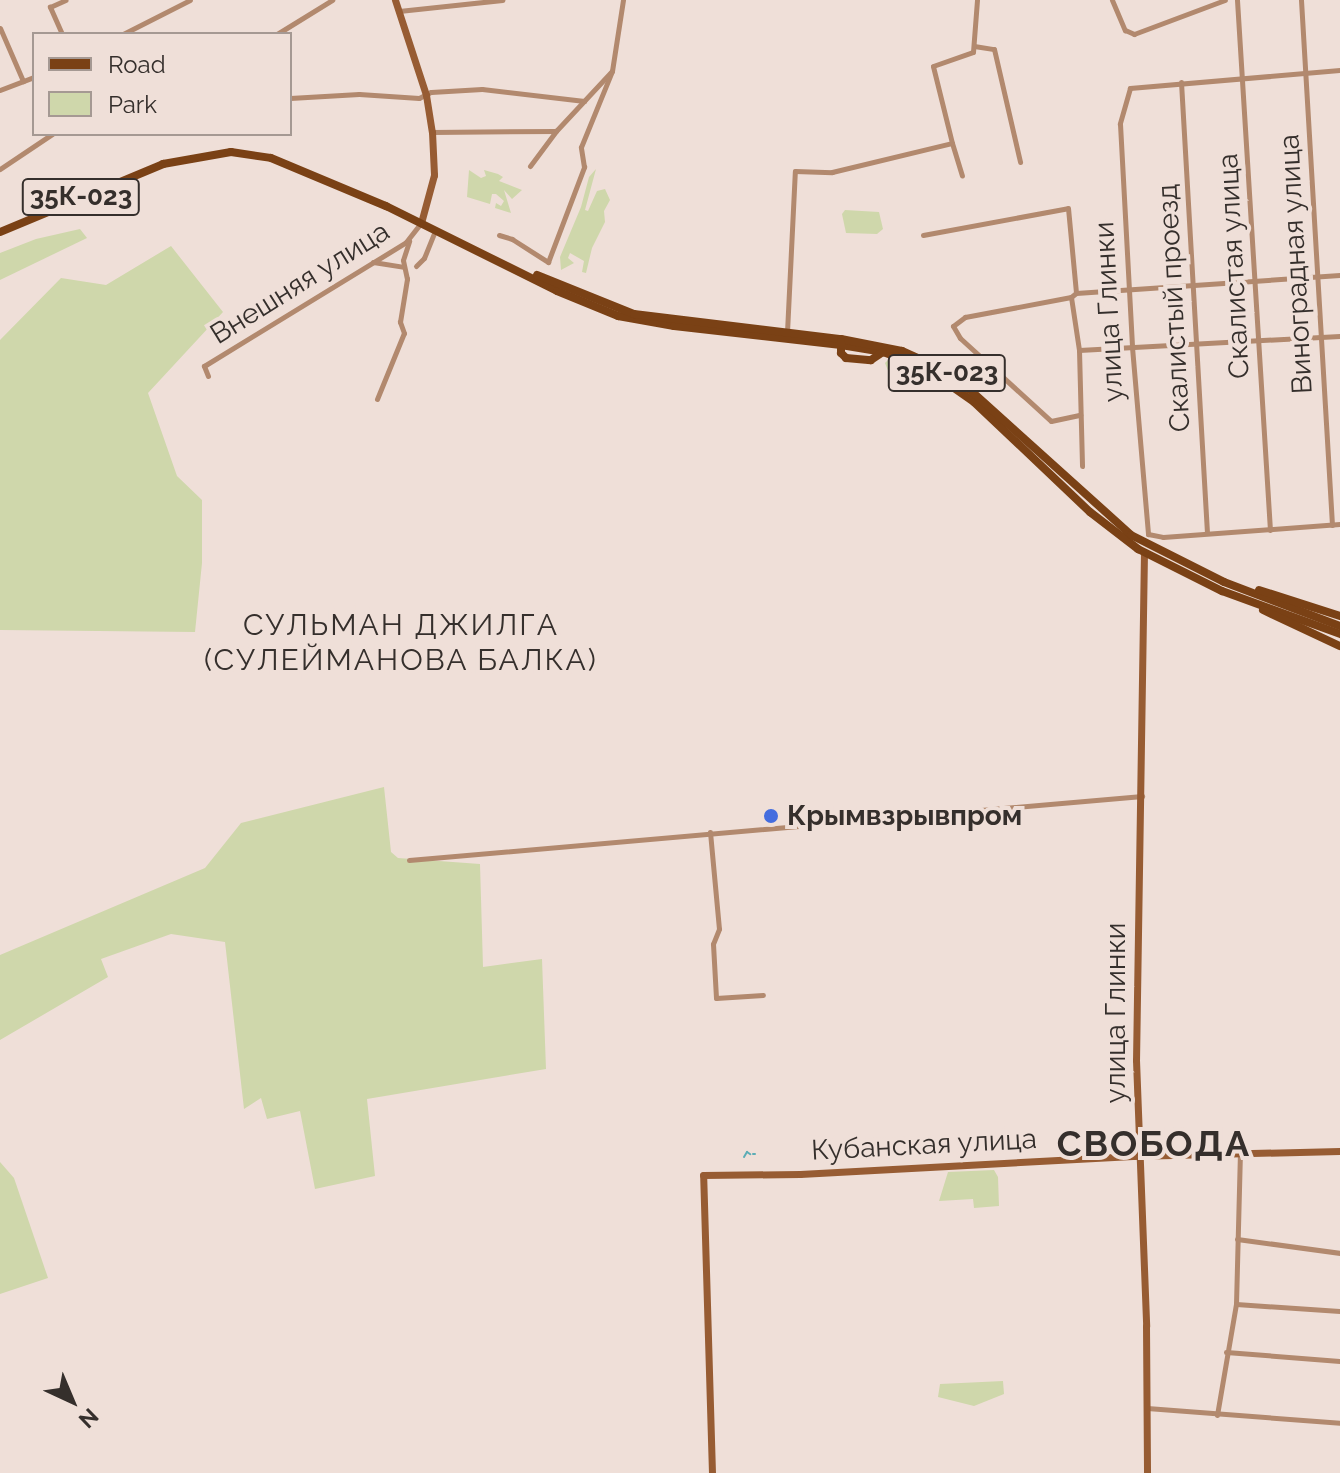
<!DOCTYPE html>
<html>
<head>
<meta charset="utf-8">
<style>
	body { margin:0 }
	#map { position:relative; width:1340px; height:1473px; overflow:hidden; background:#efdfd8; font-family:Raleway,sans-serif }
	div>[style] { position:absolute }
	.green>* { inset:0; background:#cfd7ab }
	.stream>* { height:2px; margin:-1px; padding:0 1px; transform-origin:1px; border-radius:1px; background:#5cadb6 }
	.minor>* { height:5px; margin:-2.5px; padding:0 2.5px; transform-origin:2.5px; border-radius:2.5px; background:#b2896e }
	.secondary>* { height:7px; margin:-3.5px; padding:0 3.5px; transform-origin:3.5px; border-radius:3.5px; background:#975c33 }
	.primary>* { height:8px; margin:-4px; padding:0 4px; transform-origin:4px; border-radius:4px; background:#7a4115 }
	.dots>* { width:22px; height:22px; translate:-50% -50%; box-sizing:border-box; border:4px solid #efdfd8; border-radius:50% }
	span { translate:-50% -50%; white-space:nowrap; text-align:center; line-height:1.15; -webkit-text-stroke:8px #efdfd8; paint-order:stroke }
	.shield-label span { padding:2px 6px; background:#efdfd8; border:2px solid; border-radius:6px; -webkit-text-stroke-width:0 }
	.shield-label { font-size:26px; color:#352f2c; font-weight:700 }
	.street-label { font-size:28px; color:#352f2c }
	.poi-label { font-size:28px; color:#352f2c; font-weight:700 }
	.left { translate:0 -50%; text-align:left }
	.neighbourhood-label { font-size:30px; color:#352f2c; letter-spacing:2px }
	.district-label { font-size:36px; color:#352f2c; font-weight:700; letter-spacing:2px }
	.legend { position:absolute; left:32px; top:32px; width:260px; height:104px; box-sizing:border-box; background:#efdfd8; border:2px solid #a59993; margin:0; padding:10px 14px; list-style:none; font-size:24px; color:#352f2c }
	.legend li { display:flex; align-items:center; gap:16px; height:40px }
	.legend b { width:40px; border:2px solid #a59993 }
	.north { position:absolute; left:32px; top:1361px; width:80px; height:80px; -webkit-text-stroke:6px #efdfd8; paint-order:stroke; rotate:136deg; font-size:22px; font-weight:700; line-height:32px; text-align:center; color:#352f2c }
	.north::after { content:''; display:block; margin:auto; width:28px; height:36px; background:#352f2c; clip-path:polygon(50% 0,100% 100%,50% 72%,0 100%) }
</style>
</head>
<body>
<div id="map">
	<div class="green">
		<i style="clip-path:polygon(596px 169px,585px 210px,588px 211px,597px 191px,605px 189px,610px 200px,604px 211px,605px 222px,592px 248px,586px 273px,582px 272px,584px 261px,570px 253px,568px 258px,574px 263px,561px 270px,560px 257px,581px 207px,589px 177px)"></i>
		<i style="clip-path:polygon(469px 170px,481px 178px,486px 176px,484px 170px,498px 174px,503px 177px,499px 181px,522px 190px,512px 199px,504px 190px,511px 213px,495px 208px,496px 203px,501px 206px,504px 201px,496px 194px,492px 194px,490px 204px,467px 197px)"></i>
		<i style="clip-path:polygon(845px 210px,879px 212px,883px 229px,877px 234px,846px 233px,842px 214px)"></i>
		<i style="clip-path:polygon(80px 229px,87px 238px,0 280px,0 253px,36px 239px)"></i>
		<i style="clip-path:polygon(171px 246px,223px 312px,148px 393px,177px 476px,202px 500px,202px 563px,195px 632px,0 630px,0 340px,61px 278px,106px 285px)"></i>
		<i style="clip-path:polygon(889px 359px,927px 373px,927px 381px,917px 384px,915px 381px,896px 391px,885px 363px)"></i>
		<i style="clip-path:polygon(384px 787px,391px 852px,398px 858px,480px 864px,483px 967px,542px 959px,546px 1069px,367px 1099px,375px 1176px,315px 1189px,300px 1111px,267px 1119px,261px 1098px,244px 1109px,225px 942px,171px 934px,101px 959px,108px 977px,0 1040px,0 955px,205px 868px,241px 823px)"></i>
		<i style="clip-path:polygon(0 1162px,14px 1178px,48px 1278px,0 1294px)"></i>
		<i style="clip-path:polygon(994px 1170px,998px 1177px,999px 1206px,974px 1208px,973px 1199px,939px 1201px,948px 1172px)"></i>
		<i style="clip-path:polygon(1003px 1381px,1004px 1394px,974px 1406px,938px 1397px,940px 1384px)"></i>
	</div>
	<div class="stream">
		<i style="left:753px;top:1154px;width:2px"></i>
		<i style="left:744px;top:1157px;width:6px;rotate:-59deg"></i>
		<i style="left:747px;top:1152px;width:4px;rotate:34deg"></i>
	</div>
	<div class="minor">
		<i style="left:1112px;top:0;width:33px;rotate:67deg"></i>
		<i style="left:1125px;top:30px;width:10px;rotate:24deg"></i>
		<i style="left:1134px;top:34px;width:97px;rotate:-20.5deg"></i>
		<i style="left:1237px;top:0;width:531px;rotate:86.44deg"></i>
		<i style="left:1301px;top:0;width:526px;rotate:86.62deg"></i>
		<i style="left:399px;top:11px;width:104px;rotate:-6.1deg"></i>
		<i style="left:0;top:28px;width:58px;rotate:66.5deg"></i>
		<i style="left:62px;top:34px;width:30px;rotate:-114deg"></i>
		<i style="left:50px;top:7px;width:17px;rotate:-24deg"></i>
		<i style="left:123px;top:34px;width:75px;rotate:-26.9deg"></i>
		<i style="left:277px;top:34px;width:65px;rotate:-31.7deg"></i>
		<i style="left:974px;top:46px;width:20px;rotate:9deg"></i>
		<i style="left:994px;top:49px;width:116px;rotate:77deg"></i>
		<i style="left:1340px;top:70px;width:211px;rotate:175.1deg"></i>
		<i style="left:1130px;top:88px;width:37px;rotate:106deg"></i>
		<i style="left:1120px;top:124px;width:223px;rotate:86.9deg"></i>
		<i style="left:1132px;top:347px;width:188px;rotate:85.1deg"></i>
		<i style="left:1148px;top:534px;width:15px;rotate:11deg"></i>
		<i style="left:1163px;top:537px;width:177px;rotate:-4.2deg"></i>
		<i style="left:1181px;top:82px;width:451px;rotate:86.7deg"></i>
		<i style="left:0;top:90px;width:36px;rotate:-21deg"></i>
		<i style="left:290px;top:98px;width:69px;rotate:-3.3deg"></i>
		<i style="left:359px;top:94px;width:60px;rotate:3.8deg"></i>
		<i style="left:419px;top:98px;width:13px;rotate:-27deg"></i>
		<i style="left:431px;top:92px;width:51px;rotate:-3.4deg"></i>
		<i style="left:482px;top:89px;width:103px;rotate:6.7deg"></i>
		<i style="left:432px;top:132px;width:123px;rotate:-0.5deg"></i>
		<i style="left:952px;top:143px;width:34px;rotate:73deg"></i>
		<i style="left:530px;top:166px;width:44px;rotate:-53.4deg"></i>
		<i style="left:556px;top:131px;width:82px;rotate:-47deg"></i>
		<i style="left:612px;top:71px;width:72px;rotate:-81.2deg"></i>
		<i style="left:0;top:169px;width:63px;rotate:-33.9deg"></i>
		<i style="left:499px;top:235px;width:14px;rotate:17deg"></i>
		<i style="left:512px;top:239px;width:43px;rotate:32.6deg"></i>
		<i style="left:548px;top:262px;width:102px;rotate:-69.2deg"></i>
		<i style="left:584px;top:167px;width:20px;rotate:-99deg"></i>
		<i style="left:581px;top:147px;width:82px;rotate:-67.8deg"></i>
		<i style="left:923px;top:235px;width:147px;rotate:-10.5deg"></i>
		<i style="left:1068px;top:208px;width:85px;rotate:84.6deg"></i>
		<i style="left:1076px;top:293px;width:6px;rotate:141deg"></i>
		<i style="left:1071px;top:297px;width:54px;rotate:81.4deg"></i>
		<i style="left:1079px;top:350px;width:116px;rotate:88.5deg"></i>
		<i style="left:373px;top:262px;width:31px;rotate:9deg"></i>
		<i style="left:416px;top:266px;width:11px;rotate:-45deg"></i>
		<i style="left:424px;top:258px;width:29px;rotate:-68deg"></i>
		<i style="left:1076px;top:293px;width:265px;rotate:-3.9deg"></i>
		<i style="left:1071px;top:297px;width:108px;rotate:169.3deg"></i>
		<i style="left:965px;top:317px;width:15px;rotate:143deg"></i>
		<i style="left:953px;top:326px;width:14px;rotate:60deg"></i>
		<i style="left:960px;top:338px;width:123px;rotate:42.4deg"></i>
		<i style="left:1051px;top:421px;width:30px;rotate:-12deg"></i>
		<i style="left:787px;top:332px;width:161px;rotate:-87.2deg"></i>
		<i style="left:795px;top:171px;width:37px;rotate:2deg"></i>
		<i style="left:832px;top:172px;width:123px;rotate:-13.6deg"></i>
		<i style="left:952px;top:143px;width:79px;rotate:-103.9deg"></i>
		<i style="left:933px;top:66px;width:42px;rotate:-19.3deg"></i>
		<i style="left:973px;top:52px;width:52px;rotate:-85.6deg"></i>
		<i style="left:1079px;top:350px;width:261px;rotate:-3.1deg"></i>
		<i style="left:208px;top:376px;width:11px;rotate:-112deg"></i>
		<i style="left:204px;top:366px;width:237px;rotate:-31.5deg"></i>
		<i style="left:406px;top:242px;width:23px;rotate:-52deg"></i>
		<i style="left:377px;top:399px;width:71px;rotate:-67.8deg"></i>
		<i style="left:404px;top:333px;width:12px;rotate:-110deg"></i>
		<i style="left:400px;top:322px;width:44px;rotate:-80.8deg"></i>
		<i style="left:407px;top:279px;width:19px;rotate:-102deg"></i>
		<i style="left:403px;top:260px;width:20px;rotate:-72deg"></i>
		<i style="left:710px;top:832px;width:97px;rotate:84.7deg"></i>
		<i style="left:719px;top:929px;width:16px;rotate:112deg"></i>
		<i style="left:713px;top:944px;width:54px;rotate:86.8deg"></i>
		<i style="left:716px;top:998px;width:47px;rotate:-3.7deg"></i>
		<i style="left:409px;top:860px;width:736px;rotate:-4.99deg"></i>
		<i style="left:1237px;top:1239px;width:104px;rotate:7.7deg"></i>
		<i style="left:1236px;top:1304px;width:104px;rotate:3.9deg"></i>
		<i style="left:1226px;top:1352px;width:114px;rotate:4.5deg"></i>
		<i style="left:1147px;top:1408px;width:194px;rotate:4.4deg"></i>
		<i style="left:1217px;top:1415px;width:113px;rotate:-80.3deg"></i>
		<i style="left:1236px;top:1304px;width:151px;rotate:-88.5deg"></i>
	</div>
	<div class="secondary">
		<i style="left:395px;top:0;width:100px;rotate:71.9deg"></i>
		<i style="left:426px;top:95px;width:37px;rotate:81deg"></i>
		<i style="left:432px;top:132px;width:43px;rotate:87.3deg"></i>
		<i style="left:434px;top:175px;width:50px;rotate:105.2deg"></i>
		<i style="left:1144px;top:552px;width:508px;rotate:90.9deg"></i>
		<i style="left:1136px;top:1060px;width:266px;rotate:87.8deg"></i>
		<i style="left:1146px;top:1326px;width:147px;rotate:89.6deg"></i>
		<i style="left:712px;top:1473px;width:298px;rotate:-91.7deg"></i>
		<i style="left:703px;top:1175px;width:97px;rotate:-0.6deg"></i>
		<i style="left:800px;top:1174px;width:333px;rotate:-3.1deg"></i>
		<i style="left:1133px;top:1156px;width:207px;rotate:-1.4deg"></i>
	</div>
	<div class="primary">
		<i style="left:0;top:232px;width:177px;rotate:-22.6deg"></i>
		<i style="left:163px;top:164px;width:69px;rotate:-10deg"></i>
		<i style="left:231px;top:152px;width:40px;rotate:8.5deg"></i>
		<i style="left:271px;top:158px;width:125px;rotate:22.7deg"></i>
		<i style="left:386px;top:206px;width:191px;rotate:26.4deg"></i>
		<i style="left:557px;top:291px;width:66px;rotate:22.3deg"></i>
		<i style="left:618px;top:316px;width:57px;rotate:10.1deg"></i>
		<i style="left:674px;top:326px;width:168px;rotate:6.5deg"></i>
		<i style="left:841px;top:345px;width:43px;rotate:9.5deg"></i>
		<i style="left:883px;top:352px;width:44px;rotate:20.1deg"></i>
		<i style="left:924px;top:367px;width:61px;rotate:35deg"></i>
		<i style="left:974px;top:402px;width:160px;rotate:43.5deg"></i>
		<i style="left:1090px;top:512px;width:61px;rotate:37.6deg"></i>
		<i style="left:1138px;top:549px;width:94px;rotate:26.6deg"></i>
		<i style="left:1222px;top:591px;width:126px;rotate:20deg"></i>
		<i style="left:537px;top:275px;width:105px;rotate:21.9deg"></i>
		<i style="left:634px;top:314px;width:209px;rotate:6.9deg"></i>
		<i style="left:841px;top:339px;width:62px;rotate:11.1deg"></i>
		<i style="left:902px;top:351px;width:34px;rotate:24deg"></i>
		<i style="left:933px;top:365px;width:43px;rotate:33.7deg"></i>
		<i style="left:969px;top:389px;width:218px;rotate:42deg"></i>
		<i style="left:1131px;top:535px;width:104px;rotate:26.8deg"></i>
		<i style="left:1224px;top:582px;width:124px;rotate:20.8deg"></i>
		<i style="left:841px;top:342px;width:11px;rotate:90deg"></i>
		<i style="left:841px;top:353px;width:7px;rotate:45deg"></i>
		<i style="left:846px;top:358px;width:25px;rotate:5deg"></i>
		<i style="left:871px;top:360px;width:14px;rotate:-34deg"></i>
		<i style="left:1259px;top:590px;width:85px;rotate:17.8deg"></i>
		<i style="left:1263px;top:610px;width:85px;rotate:25.1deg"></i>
	</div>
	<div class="dots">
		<i style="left:771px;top:816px;background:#446ddf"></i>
	</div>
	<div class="shield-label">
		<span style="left:81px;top:197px">35К-023</span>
		<span style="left:947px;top:373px">35К-023</span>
	</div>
	<div class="street-label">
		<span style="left:1296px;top:264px;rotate:-93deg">Виноградная улица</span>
		<span style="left:1234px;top:266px;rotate:-93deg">Скалистая улица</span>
		<span style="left:300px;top:283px;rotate:-32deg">Внешняя улица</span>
		<span style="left:1174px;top:308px;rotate:-93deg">Скалистый проезд</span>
		<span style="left:1109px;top:312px;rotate:-93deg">улица Глинки</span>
		<span style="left:1116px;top:1013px;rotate:-90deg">улица Глинки</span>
		<span style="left:924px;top:1145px;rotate:-3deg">Кубанская улица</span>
	</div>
	<div class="poi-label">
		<span class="left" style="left:787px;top:816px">Крымвзрывпром</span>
	</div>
	<div class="neighbourhood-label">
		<span style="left:401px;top:642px">СУЛЬМАН ДЖИЛГА<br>(СУЛЕЙМАНОВА БАЛКА)</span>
	</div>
	<div class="district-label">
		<span style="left:1154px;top:1144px">СВОБОДА</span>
	</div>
	<ul class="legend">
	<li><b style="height:10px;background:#7a4115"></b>Road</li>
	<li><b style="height:22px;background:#cfd7ab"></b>Park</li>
	</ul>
	<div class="north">N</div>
</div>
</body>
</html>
